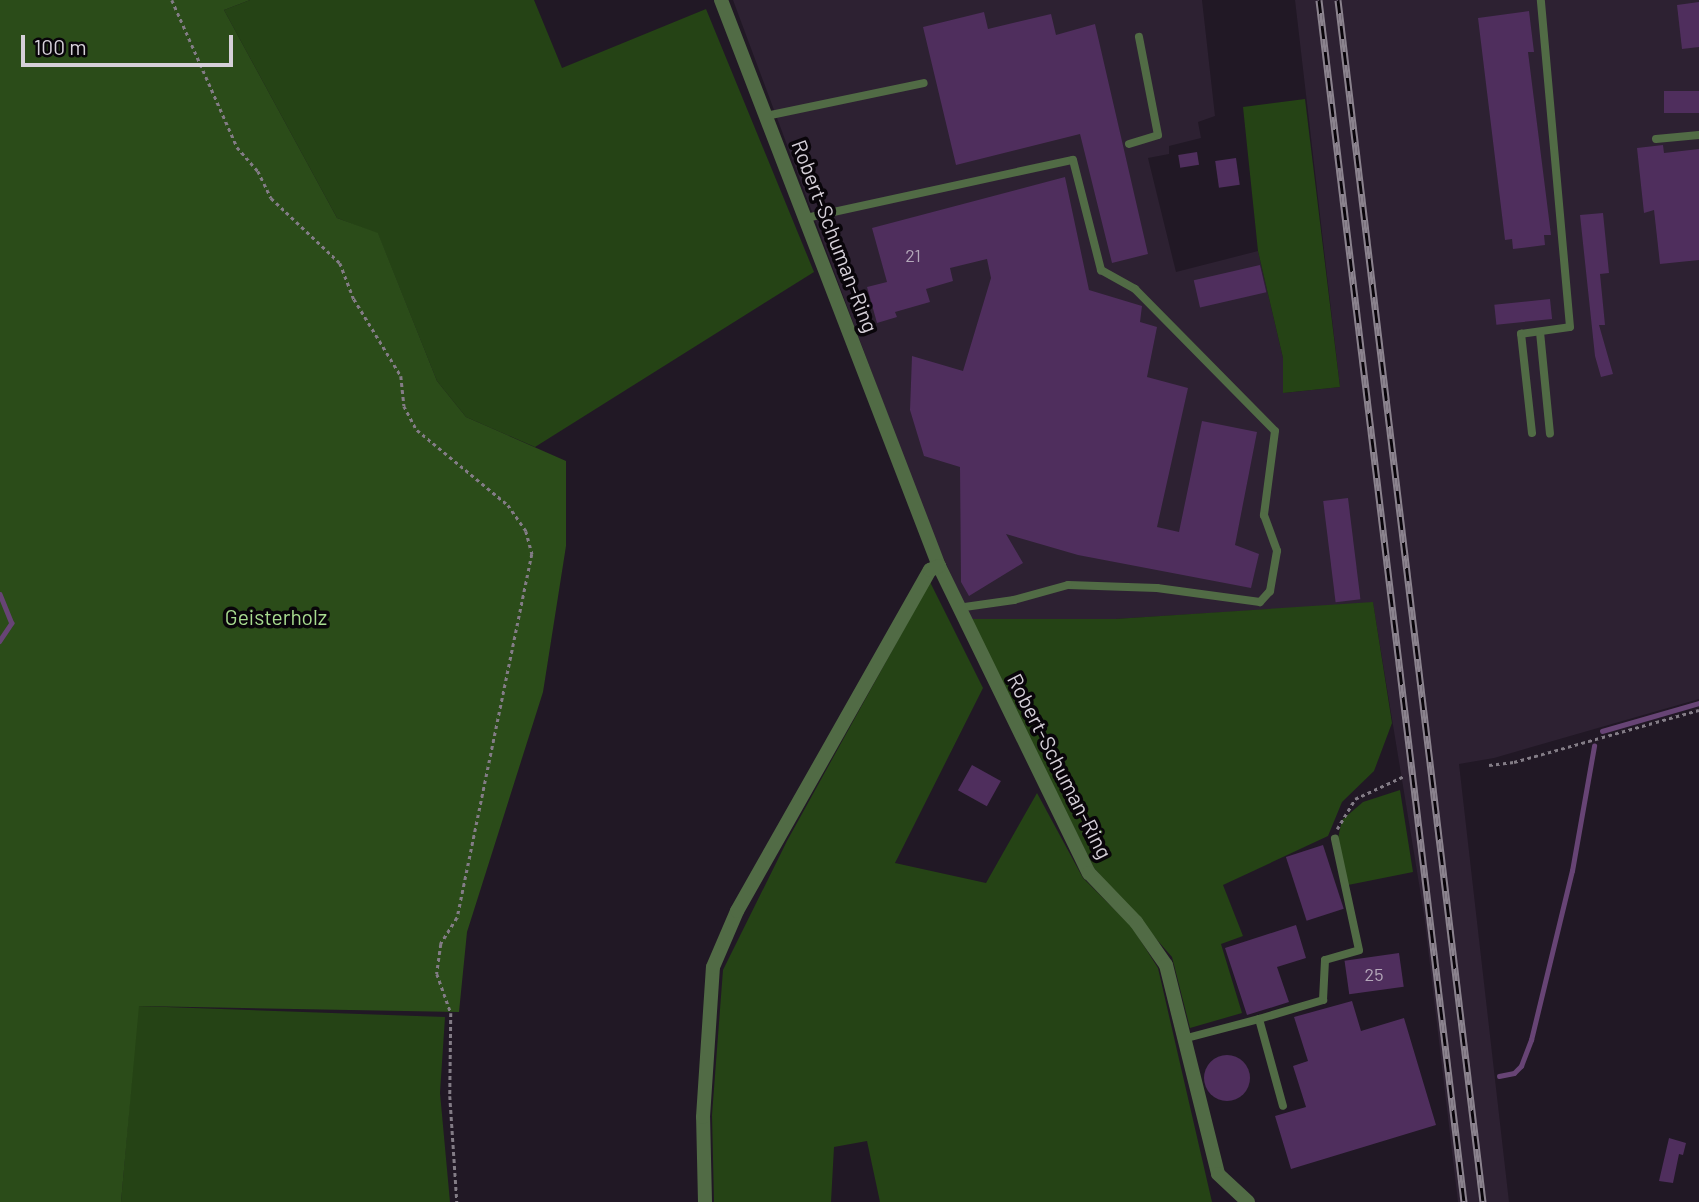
<!DOCTYPE html>
<html>
<head>
<meta charset="utf-8">
<style>
	body { margin:0 }
	#map { position:relative; width:1699px; height:1202px; overflow:hidden; background:#211825; font-family:Barlow,sans-serif }
	div>[style] { position:absolute }
	.built>* { inset:0; background:#2d2132 }
	.green>* { inset:0; background:#254315 }
	.forest>* { inset:0; background:#2b4c19 }
	.stream>* { height:4.5px; margin:-2.25px; padding:0 2.25px; transform-origin:2.25px; border-radius:2.25px; background:#674475 }
	.building>* { inset:0; background:#4f2e5d; transform-origin:0 0 }
	.round { border-radius:50% }
	.path>* { height:2.5px; margin-top:-1.25px; transform-origin:0; background:repeating-linear-gradient(90deg,#837c86 0 3.5px,transparent 0 7px) }
	.service>* { height:8px; margin:-4px; padding:0 4px; transform-origin:4px; border-radius:4px; background:#516b45 }
	.minor>* { height:14px; margin:-7px; padding:0 7px; transform-origin:7px; border-radius:7px; background:#516b45 }
	.rail>* { height:7px; margin-top:-3.5px; transform-origin:0; background:repeating-linear-gradient(90deg,#09050a 0 13px,#8b838e 0 26px); box-sizing:border-box; border-block:2px solid #8b838e }
	span { translate:-50% -50%; white-space:nowrap; text-align:center; line-height:1.15; -webkit-text-stroke:7px #09050a; paint-order:stroke }
	.number-label { font-size:18px; color:#b4a8ba }
	.number-label span { -webkit-text-stroke-width:0 }
	.street-label { font-size:21px; color:#d6d0d9 }
	.park-label { font-size:21px; color:#a8dc90 }
	.scale { position:absolute; left:21px; top:35px; width:212px; height:32px; box-sizing:border-box; border:4px solid #d6d0d9; border-top:0; padding-left:9px; font-size:21px; line-height:24px; white-space:nowrap; color:#d6d0d9; -webkit-text-stroke:5px #09050a; paint-order:stroke }
</style>
</head>
<body>
<div id="map">
	<div class="built">
		<i style="clip-path:polygon(733px 0,1202px 0,1215px 116px,1198px 122px,1201px 138px,1169px 146px,1169px 154px,1148px 158px,1176px 272px,1258px 251px,1283px 358px,1283px 393px,1340px 387px,1295px 0,1699px 0,1699px 699px,1494px 758px,1459px 764px,1509px 1202px,1458px 1202px,1424px 914px,1373px 603px,1115px 619px,971px 619px,929px 526px)"></i>
	</div>
	<div class="green">
		<i style="clip-path:polygon(250px 0,534px 0,562px 68px,706px 9px,814px 272px,535px 447px,466px 417px,437px 381px,378px 234px,337px 218px,224px 10px)"></i>
		<i style="clip-path:polygon(1305px 99px,1340px 387px,1283px 393px,1283px 358px,1258px 251px,1243px 107px)"></i>
		<i style="clip-path:polygon(930px 582px,983px 688px,895px 863px,986px 883px,1037px 793px,1083px 878px,1132px 927px,1158px 968px,1212px 1202px,880px 1202px,867px 1141px,834px 1147px,831px 1202px,714px 1202px,712px 1115px,723px 970px,787px 841px)"></i>
		<i style="clip-path:polygon(1373px 602px,1392px 723px,1374px 771px,1342px 802px,1328px 836px,1223px 885px,1243px 936px,1221px 944px,1242px 1013px,1190px 1028px,1172px 957px,1094px 868px,971px 619px,1115px 619px)"></i>
		<i style="clip-path:polygon(1400px 790px,1413px 872px,1348px 885px,1338px 838px,1342px 820px,1363px 802px)"></i>
		<i style="clip-path:polygon(138px 1006px,445px 1017px,440px 1093px,450px 1202px,121px 1202px)"></i>
	</div>
	<div class="forest">
		<i style="clip-path:polygon(0 0,250px 0,224px 10px,337px 218px,378px 233px,437px 381px,466px 417px,566px 461px,566px 546px,543px 692px,467px 932px,459px 1012px,139px 1006px,121px 1202px,0 1202px)"></i>
	</div>
	<div class="stream">
		<i style="left:0;top:594px;width:31px;rotate:68deg"></i>
		<i style="left:12px;top:623px;width:22px;rotate:124deg"></i>
		<i style="left:1602px;top:731px;width:101px;rotate:-16.1deg"></i>
		<i style="left:1499px;top:1076px;width:15px;rotate:-11deg"></i>
		<i style="left:1514px;top:1073px;width:10px;rotate:-45deg"></i>
		<i style="left:1521px;top:1066px;width:28px;rotate:-69deg"></i>
		<i style="left:1531px;top:1040px;width:174px;rotate:-76.4deg"></i>
		<i style="left:1572px;top:871px;width:127px;rotate:-80deg"></i>
	</div>
	<div class="building">
		<i style="clip-path:polygon(1699px 2px,1699px 47px,1682px 49px,1677px 5px)"></i>
		<i style="clip-path:polygon(1529px 11px,1534px 52px,1528px 52px,1551px 235px,1544px 235px,1545px 245px,1513px 249px,1512px 239px,1505px 240px,1478px 18px)"></i>
		<i style="clip-path:polygon(984px 12px,988px 29px,1051px 14px,1056px 35px,1095px 24px,1148px 254px,1112px 263px,1080px 134px,956px 165px,923px 27px)"></i>
		<i style="left:1699px;top:91px;width:22px;height:35px;rotate:90deg"></i>
		<i style="clip-path:polygon(1663px 145px,1664px 153px,1699px 149px,1699px 260px,1660px 264px,1654px 210px,1644px 213px,1637px 148px)"></i>
		<i style="left:1197px;top:152px;width:13px;height:19px;rotate:81deg"></i>
		<i style="left:1236px;top:158px;width:27px;height:21px;rotate:82deg"></i>
		<i style="clip-path:polygon(1065px 177px,1089px 290px,1142px 306px,1140px 322px,1157px 327px,1147px 377px,1188px 388px,1157px 527px,1179px 532px,1202px 421px,1257px 432px,1235px 545px,1259px 554px,1251px 588px,1078px 555px,1006px 534px,1023px 563px,969px 596px,961px 582px,960px 467px,924px 456px,910px 410px,912px 356px,963px 371px,991px 278px,987px 259px,950px 268px,953px 281px,926px 289px,930px 302px,895px 312px,897px 317px,877px 323px,867px 287px,887px 282px,872px 228px)"></i>
		<i style="clip-path:polygon(1603px 213px,1609px 273px,1600px 274px,1605px 325px,1599px 325px,1613px 374px,1601px 377px,1595px 356px,1580px 215px)"></i>
		<i style="left:1260px;top:265px;width:28px;height:68px;rotate:77deg"></i>
		<i style="left:1550px;top:299px;width:20px;height:56px;rotate:84deg"></i>
		<i style="left:1348px;top:498px;width:102px;height:25px;rotate:83deg"></i>
		<i style="left:972px;top:765px;width:33px;height:29px;rotate:29deg"></i>
		<i style="left:1323px;top:845px;width:67px;height:39px;rotate:72deg"></i>
		<i style="clip-path:polygon(1296px 925px,1306px 958px,1277px 967px,1289px 1002px,1247px 1015px,1225px 948px)"></i>
		<i style="left:1399px;top:953px;width:34px;height:55px;rotate:82deg"></i>
		<i style="clip-path:polygon(1352px 1001px,1361px 1031px,1404px 1018px,1436px 1125px,1291px 1169px,1275px 1116px,1306px 1107px,1293px 1066px,1308px 1061px,1294px 1017px)"></i>
		<i class="round" style="left:1204px;top:1055px;width:46px;height:46px"></i>
		<i style="clip-path:polygon(1669px 1138px,1686px 1143px,1683px 1155px,1679px 1154px,1673px 1183px,1659px 1181px)"></i>
	</div>
	<div class="path">
		<i style="left:172px;top:0;width:161px;rotate:66.1deg"></i>
		<i style="left:237px;top:147px;width:32px;rotate:49deg"></i>
		<i style="left:258px;top:171px;width:30px;rotate:64deg"></i>
		<i style="left:271px;top:198px;width:95px;rotate:43.3deg"></i>
		<i style="left:340px;top:263px;width:39px;rotate:69deg"></i>
		<i style="left:354px;top:299px;width:90px;rotate:58.6deg"></i>
		<i style="left:401px;top:376px;width:30px;rotate:84deg"></i>
		<i style="left:404px;top:406px;width:27px;rotate:62deg"></i>
		<i style="left:417px;top:430px;width:118px;rotate:39.5deg"></i>
		<i style="left:508px;top:505px;width:32px;rotate:55deg"></i>
		<i style="left:526px;top:531px;width:24px;rotate:75deg"></i>
		<i style="left:532px;top:554px;width:372px;rotate:101.6deg"></i>
		<i style="left:457px;top:918px;width:31px;rotate:122deg"></i>
		<i style="left:441px;top:944px;width:30px;rotate:98deg"></i>
		<i style="left:437px;top:974px;width:41px;rotate:70.3deg"></i>
		<i style="left:451px;top:1013px;width:83px;rotate:90.7deg"></i>
		<i style="left:450px;top:1096px;width:106px;rotate:86.2deg"></i>
		<i style="left:1489px;top:765px;width:25px;rotate:-7deg"></i>
		<i style="left:1514px;top:762px;width:192px;rotate:-15.7deg"></i>
		<i style="left:1337px;top:829px;width:35px;rotate:-59deg"></i>
		<i style="left:1355px;top:799px;width:54px;rotate:-25.1deg"></i>
	</div>
	<div class="service">
		<i style="left:766px;top:116px;width:161px;rotate:-11.8deg"></i>
		<i style="left:1656px;top:139px;width:43px;rotate:-5.3deg"></i>
		<i style="left:1129px;top:144px;width:30px;rotate:-17deg"></i>
		<i style="left:1158px;top:135px;width:100px;rotate:-101deg"></i>
		<i style="left:806px;top:218px;width:273px;rotate:-12.3deg"></i>
		<i style="left:1073px;top:160px;width:114px;rotate:75.7deg"></i>
		<i style="left:1101px;top:270px;width:39px;rotate:29deg"></i>
		<i style="left:1135px;top:289px;width:199px;rotate:45.4deg"></i>
		<i style="left:1275px;top:431px;width:85px;rotate:97.5deg"></i>
		<i style="left:1264px;top:515px;width:38px;rotate:70deg"></i>
		<i style="left:1277px;top:551px;width:41px;rotate:99.9deg"></i>
		<i style="left:1270px;top:591px;width:15px;rotate:132deg"></i>
		<i style="left:1260px;top:602px;width:104px;rotate:-172.3deg"></i>
		<i style="left:1157px;top:588px;width:89px;rotate:-178.1deg"></i>
		<i style="left:1068px;top:585px;width:56px;rotate:164.5deg"></i>
		<i style="left:1014px;top:600px;width:57px;rotate:171.9deg"></i>
		<i style="left:1540px;top:332px;width:102px;rotate:84.4deg"></i>
		<i style="left:1532px;top:433px;width:100px;rotate:-96.3deg"></i>
		<i style="left:1521px;top:334px;width:49px;rotate:-8.1deg"></i>
		<i style="left:1570px;top:327px;width:328px;rotate:-95.1deg"></i>
		<i style="left:1259px;top:1019px;width:67px;rotate:-16.5deg"></i>
		<i style="left:1323px;top:1000px;width:40px;rotate:-87.1deg"></i>
		<i style="left:1325px;top:960px;width:35px;rotate:-16deg"></i>
		<i style="left:1359px;top:950px;width:114px;rotate:-102.2deg"></i>
		<i style="left:1183px;top:1039px;width:79px;rotate:-14.7deg"></i>
		<i style="left:1259px;top:1019px;width:90px;rotate:74.6deg"></i>
	</div>
	<div class="minor">
		<i style="left:721px;top:0;width:607px;rotate:68.94deg"></i>
		<i style="left:939px;top:566px;width:342px;rotate:64deg"></i>
		<i style="left:1089px;top:873px;width:68px;rotate:46.2deg"></i>
		<i style="left:1136px;top:922px;width:52px;rotate:55.1deg"></i>
		<i style="left:1166px;top:965px;width:215px;rotate:76deg"></i>
		<i style="left:1218px;top:1174px;width:41px;rotate:43deg"></i>
		<i style="left:705px;top:1202px;width:85px;rotate:-91.3deg"></i>
		<i style="left:703px;top:1117px;width:150px;rotate:-86.2deg"></i>
		<i style="left:713px;top:967px;width:61px;rotate:-66.8deg"></i>
		<i style="left:737px;top:911px;width:392px;rotate:-60.5deg"></i>
		<i style="left:930px;top:570px;width:10px;rotate:-24deg"></i>
	</div>
	<div class="rail">
		<i style="left:1319px;top:0;width:1211px;rotate:83.12deg"></i>
		<i style="left:1338px;top:0;width:1211px;rotate:83.12deg"></i>
	</div>
	<div class="number-label">
		<span style="left:913px;top:255px">21</span>
		<span style="left:1374px;top:974px">25</span>
	</div>
	<div class="street-label">
		<span style="left:835px;top:236px;rotate:69deg">Robert-Schuman-Ring</span>
		<span style="left:1060px;top:766px;rotate:63deg">Robert-Schuman-Ring</span>
	</div>
	<div class="park-label">
		<span style="left:276px;top:617px">Geisterholz</span>
	</div>
	<div class="scale">100 m</div>
</div>
</body>
</html>
